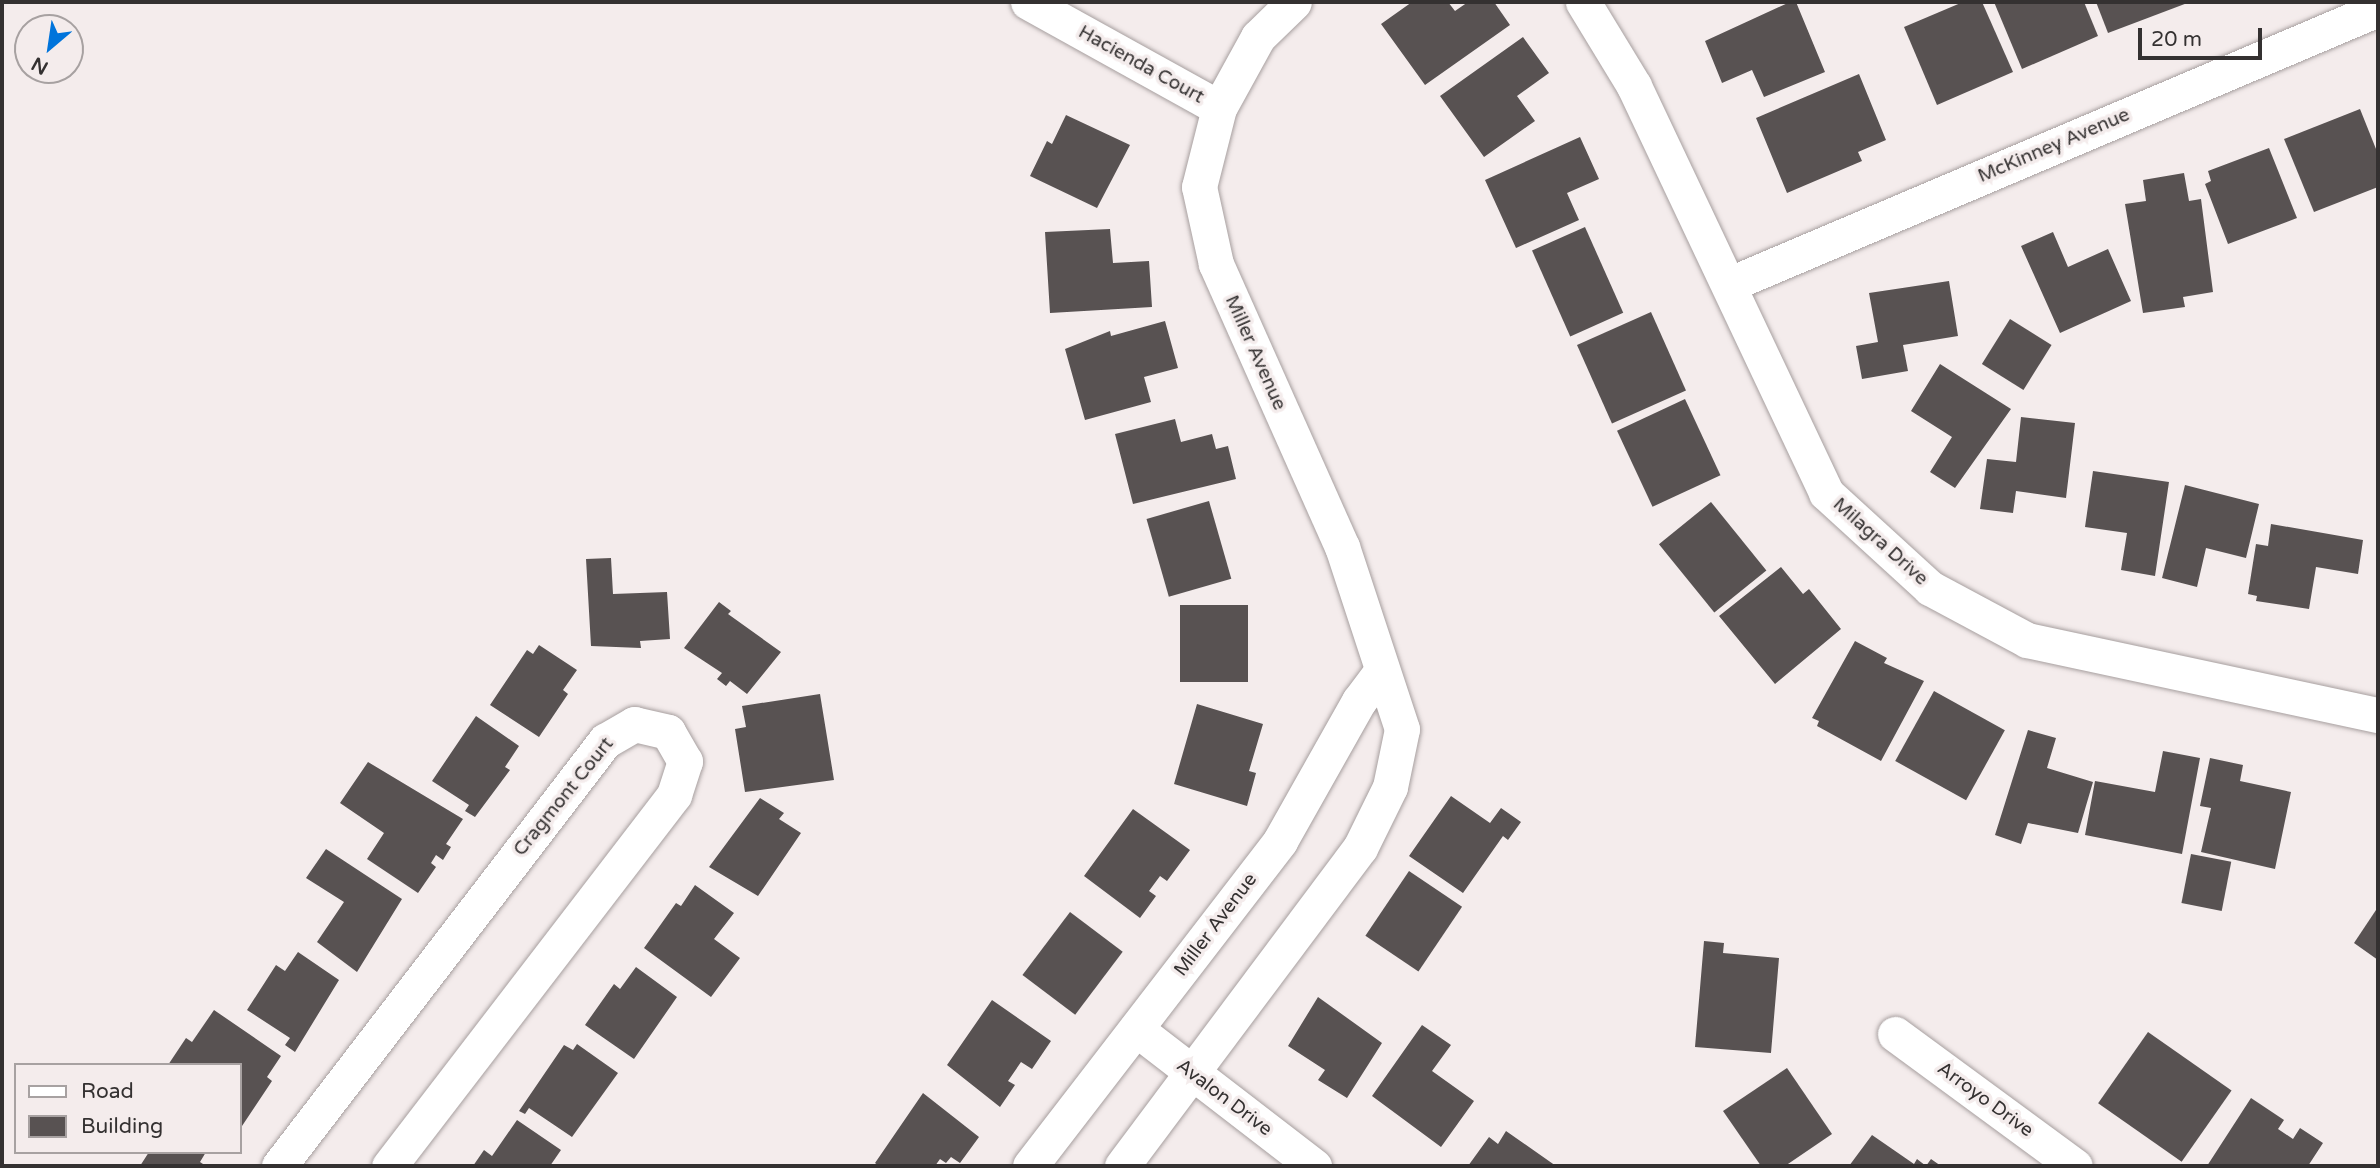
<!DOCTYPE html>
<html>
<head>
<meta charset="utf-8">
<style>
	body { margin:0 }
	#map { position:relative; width:2380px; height:1168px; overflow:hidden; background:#f4ecec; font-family:"Varela Round",sans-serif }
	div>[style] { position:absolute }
	.building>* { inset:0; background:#585252; transform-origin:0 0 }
	.roads { filter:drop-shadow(0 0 2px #a79f9f) drop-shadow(0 0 2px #a79f9f) }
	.street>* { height:35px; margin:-17.5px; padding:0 17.5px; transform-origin:17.5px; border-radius:17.5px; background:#fff }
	span { translate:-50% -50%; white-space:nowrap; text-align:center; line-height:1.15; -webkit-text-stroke:7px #f4ecec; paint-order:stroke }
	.street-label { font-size:19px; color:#343131 }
	.frame { position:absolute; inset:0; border:4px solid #343131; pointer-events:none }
	.legend { position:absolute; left:14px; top:1063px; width:228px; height:91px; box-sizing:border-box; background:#f4ecec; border:2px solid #a7a1a1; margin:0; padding:9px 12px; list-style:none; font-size:21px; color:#343131 }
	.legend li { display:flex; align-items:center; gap:14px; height:35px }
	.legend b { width:35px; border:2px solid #a7a1a1 }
	.north { position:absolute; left:14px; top:14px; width:70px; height:70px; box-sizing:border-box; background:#f4ecec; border:2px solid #a7a1a1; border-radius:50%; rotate:209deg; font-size:19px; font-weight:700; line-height:28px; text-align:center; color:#343131 }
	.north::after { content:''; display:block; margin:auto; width:24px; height:32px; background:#0074db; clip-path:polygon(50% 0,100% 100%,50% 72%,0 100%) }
	.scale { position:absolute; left:2138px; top:28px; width:124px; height:32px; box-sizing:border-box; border:4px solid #343131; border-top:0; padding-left:9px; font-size:21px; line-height:24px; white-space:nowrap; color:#343131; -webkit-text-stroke:5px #f4ecec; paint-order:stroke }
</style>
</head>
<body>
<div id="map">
	<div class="building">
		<i style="clip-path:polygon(1412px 2px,1448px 2px,1455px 11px,1468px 2px,1494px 2px,1510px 25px,1425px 85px,1381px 24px)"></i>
		<i style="clip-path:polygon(1790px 2px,1796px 2px,1825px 72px,1764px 97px,1752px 70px,1722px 83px,1705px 41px)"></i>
		<i style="clip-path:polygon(1963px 2px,1982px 2px,2013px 72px,1937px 105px,1904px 27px)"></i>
		<i style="clip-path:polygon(1994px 2px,2084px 2px,2098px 36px,2022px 69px)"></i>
		<i style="clip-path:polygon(2096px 2px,2190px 2px,2108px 33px)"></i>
		<i style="clip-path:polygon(1523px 37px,1549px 73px,1517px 96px,1535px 121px,1484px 157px,1440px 96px)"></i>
		<i style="clip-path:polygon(1859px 74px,1886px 140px,1858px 152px,1862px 161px,1787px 193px,1756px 118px)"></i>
		<i style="clip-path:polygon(2360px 109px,2378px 154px,2378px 187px,2314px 212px,2284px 139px)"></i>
		<i style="clip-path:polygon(1066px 115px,1130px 145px,1097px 208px,1030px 176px,1047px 141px,1052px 144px)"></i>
		<i style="clip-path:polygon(1580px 137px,1599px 179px,1567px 193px,1579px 220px,1516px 248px,1485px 180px)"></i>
		<i style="clip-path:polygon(2269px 148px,2297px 218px,2228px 244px,2205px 184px,2211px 181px,2208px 171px)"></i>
		<i style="clip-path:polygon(2184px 173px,2189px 201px,2201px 199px,2213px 292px,2183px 297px,2185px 307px,2143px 313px,2125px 204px,2146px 201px,2143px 180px)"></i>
		<i style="left:1585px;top:227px;width:94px;height:58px;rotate:66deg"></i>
		<i style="clip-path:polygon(1110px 229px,1113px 263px,1149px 261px,1152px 307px,1050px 313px,1045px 232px)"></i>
		<i style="clip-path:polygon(2053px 232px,2068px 267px,2108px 249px,2131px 301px,2060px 333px,2021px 246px)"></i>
		<i style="clip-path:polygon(1949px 281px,1958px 336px,1903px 345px,1908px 371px,1862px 379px,1856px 346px,1878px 342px,1869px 293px)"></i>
		<i style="left:1651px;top:312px;width:86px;height:81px;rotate:66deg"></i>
		<i style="left:2010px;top:319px;width:49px;height:53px;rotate:32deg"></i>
		<i style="clip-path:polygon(1165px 321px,1178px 368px,1144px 377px,1151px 402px,1085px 420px,1065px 349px,1110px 331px,1111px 336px)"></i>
		<i style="clip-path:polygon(1940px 364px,2011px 409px,1955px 488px,1930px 472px,1952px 437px,1911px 411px)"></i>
		<i style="left:1685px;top:399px;width:84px;height:75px;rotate:65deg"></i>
		<i style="clip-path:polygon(2021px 417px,2075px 423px,2066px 498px,2016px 491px,2013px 513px,1980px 509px,1987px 459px,2016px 462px)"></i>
		<i style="clip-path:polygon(1175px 419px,1181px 442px,1212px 434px,1216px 449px,1228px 446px,1236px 479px,1133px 504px,1115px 434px)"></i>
		<i style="clip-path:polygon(2093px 471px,2169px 482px,2155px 576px,2121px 570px,2127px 533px,2085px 527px)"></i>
		<i style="clip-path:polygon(2185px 485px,2259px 504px,2246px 558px,2206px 548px,2197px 587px,2162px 578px)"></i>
		<i style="left:1209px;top:501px;width:81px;height:65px;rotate:74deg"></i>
		<i style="left:1711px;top:502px;width:88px;height:67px;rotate:51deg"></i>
		<i style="clip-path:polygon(2271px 524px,2363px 540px,2358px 574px,2316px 567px,2309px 609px,2256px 601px,2257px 596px,2248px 594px,2256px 544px,2268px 546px)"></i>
		<i style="clip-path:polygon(611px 558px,613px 594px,667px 592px,670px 639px,640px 641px,641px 648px,591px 646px,586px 559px)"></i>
		<i style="clip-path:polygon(1781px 567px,1803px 594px,1809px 589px,1841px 629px,1775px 684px,1719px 616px)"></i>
		<i style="clip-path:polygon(719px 602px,731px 611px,728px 614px,781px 652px,747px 694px,730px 681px,726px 686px,717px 679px,722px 673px,684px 648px)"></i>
		<i style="left:1180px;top:605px;width:68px;height:77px"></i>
		<i style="clip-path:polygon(1855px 641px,1887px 658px,1884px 663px,1924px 681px,1881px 761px,1817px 726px,1819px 721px,1812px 718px)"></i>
		<i style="clip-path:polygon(539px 645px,577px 670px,563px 690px,568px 694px,539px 737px,490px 705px,527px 650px,533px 654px)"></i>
		<i style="left:1934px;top:691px;width:81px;height:80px;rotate:29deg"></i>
		<i style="clip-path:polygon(820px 694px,834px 780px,745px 792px,735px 729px,746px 727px,742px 706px)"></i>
		<i style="clip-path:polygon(1197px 704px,1263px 724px,1249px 771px,1256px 773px,1247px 806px,1174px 784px)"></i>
		<i style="clip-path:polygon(476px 716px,519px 746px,505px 767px,510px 770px,475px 817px,465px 811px,469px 805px,432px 781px)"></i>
		<i style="clip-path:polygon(2028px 730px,2056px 738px,2047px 768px,2093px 782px,2078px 833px,2028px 823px,2021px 844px,1995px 835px)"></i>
		<i style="clip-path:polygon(2163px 751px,2200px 758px,2182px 854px,2085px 835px,2095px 781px,2155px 792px)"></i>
		<i style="clip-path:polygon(2210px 758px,2243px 765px,2240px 781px,2291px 792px,2275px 869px,2201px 852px,2211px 808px,2200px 806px)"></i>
		<i style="clip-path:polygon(368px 762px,463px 819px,446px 844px,451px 847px,443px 860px,436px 855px,431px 863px,436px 867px,418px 893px,367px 859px,384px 833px,340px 803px)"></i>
		<i style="clip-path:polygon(1451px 796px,1490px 823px,1501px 808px,1521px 822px,1508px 840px,1503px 836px,1463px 893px,1409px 856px)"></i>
		<i style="clip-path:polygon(760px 798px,784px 813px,779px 819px,801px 833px,758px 896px,709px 867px)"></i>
		<i style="clip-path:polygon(1133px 809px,1190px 850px,1167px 881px,1160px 876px,1149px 891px,1156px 896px,1140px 918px,1084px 876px)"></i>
		<i style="clip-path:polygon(326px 849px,402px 899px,357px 972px,317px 942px,344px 902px,306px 878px)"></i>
		<i style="left:2191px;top:854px;width:41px;height:50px;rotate:11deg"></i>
		<i style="left:1409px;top:871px;width:64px;height:78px;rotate:34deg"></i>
		<i style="clip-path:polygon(695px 885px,734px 913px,714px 939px,740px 958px,711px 997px,644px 948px,676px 903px,681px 906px)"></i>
		<i style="clip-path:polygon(2378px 907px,2378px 960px,2354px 943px)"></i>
		<i style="left:1070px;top:912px;width:66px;height:79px;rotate:37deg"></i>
		<i style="clip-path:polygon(1704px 941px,1724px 943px,1723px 953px,1779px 958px,1771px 1053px,1695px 1047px)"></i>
		<i style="clip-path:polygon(298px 952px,339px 980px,295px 1052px,285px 1045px,290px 1038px,247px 1010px,276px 965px,285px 971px)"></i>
		<i style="clip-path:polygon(636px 967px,677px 997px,634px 1059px,585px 1025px,614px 984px,620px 989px)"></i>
		<i style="clip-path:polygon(1318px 997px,1382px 1043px,1347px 1098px,1318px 1080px,1325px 1070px,1288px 1046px)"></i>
		<i style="clip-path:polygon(992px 1000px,1051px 1041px,1032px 1069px,1021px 1062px,1008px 1081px,1015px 1085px,1000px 1107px,947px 1065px)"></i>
		<i style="clip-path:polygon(214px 1010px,281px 1056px,267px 1077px,272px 1081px,240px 1129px,240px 1065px,168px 1065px,186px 1038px,192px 1042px)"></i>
		<i style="clip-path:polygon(1422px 1025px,1451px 1045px,1432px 1071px,1474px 1101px,1441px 1147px,1372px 1096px)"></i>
		<i style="left:2148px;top:1032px;width:102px;height:87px;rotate:35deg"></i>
		<i style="clip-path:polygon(577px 1044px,618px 1073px,572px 1137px,529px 1108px,525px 1114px,519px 1111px,564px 1045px,573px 1050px)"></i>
		<i style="clip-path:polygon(1787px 1068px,1832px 1134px,1785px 1166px,1761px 1166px,1723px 1111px)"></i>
		<i style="clip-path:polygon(923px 1093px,979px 1137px,960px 1163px,951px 1157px,946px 1163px,940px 1159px,935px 1166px,879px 1166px,875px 1163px)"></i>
		<i style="clip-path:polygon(2251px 1098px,2284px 1120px,2278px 1129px,2293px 1139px,2300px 1128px,2323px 1143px,2308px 1166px,2207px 1166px)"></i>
		<i style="clip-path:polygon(517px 1120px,561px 1150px,550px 1166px,473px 1166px,484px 1150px,492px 1156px)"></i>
		<i style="clip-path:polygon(1506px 1131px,1556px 1166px,1468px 1166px,1489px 1137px,1498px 1144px)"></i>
		<i style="clip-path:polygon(1872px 1135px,1914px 1164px,1917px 1159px,1926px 1166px,1931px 1159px,1941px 1166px,1849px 1166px)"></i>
		<i style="clip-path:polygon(149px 1152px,206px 1152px,200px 1162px,206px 1166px,140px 1166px)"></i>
	</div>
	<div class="roads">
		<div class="street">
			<i style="left:1028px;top:2px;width:218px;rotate:29deg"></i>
			<i style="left:1583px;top:2px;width:98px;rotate:58.7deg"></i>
			<i style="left:1634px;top:86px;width:450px;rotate:64.7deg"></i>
			<i style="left:1826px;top:493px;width:141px;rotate:42.4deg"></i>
			<i style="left:1930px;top:588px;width:110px;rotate:28.2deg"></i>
			<i style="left:2027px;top:640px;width:359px;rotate:12.1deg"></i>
			<i style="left:1730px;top:284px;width:704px;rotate:-23deg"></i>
			<i style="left:1136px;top:1029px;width:225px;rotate:37.6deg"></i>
			<i style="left:1895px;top:1034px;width:223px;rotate:36.3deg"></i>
			<i style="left:279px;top:1166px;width:536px;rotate:-52.51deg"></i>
			<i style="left:605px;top:741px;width:34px;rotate:-30deg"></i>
			<i style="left:634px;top:724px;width:35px;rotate:13deg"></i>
			<i style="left:668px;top:732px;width:34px;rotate:60deg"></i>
			<i style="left:685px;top:761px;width:36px;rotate:108deg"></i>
			<i style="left:674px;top:795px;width:468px;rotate:127.5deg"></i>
			<i style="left:1030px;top:1166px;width:410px;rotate:-52.4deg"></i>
			<i style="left:1280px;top:841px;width:161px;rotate:-60.6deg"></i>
			<i style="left:1359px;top:701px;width:38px;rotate:-53deg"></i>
			<i style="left:1122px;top:1166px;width:397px;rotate:-53.2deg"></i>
			<i style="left:1360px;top:848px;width:68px;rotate:-63.8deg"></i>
			<i style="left:1390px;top:787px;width:59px;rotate:-78.3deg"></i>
			<i style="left:1402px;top:729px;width:192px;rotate:-108.2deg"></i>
			<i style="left:1342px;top:547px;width:310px;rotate:-114deg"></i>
			<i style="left:1216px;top:264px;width:79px;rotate:-102.4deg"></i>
			<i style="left:1199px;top:187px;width:81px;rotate:-75.8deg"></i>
			<i style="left:1219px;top:108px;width:81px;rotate:-61.2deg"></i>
			<i style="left:1258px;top:37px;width:50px;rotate:-44.2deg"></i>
		</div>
	</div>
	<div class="street-label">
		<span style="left:1141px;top:65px;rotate:29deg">Hacienda Court</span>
		<span style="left:2054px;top:146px;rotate:-23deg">McKinney Avenue</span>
		<span style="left:1255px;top:353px;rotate:66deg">Miller Avenue</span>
		<span style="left:1880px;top:542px;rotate:42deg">Milagra Drive</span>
		<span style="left:564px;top:797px;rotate:-51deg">Cragmont Court</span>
		<span style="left:1216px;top:925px;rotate:-53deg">Miller Avenue</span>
		<span style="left:1224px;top:1098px;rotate:37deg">Avalon Drive</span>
		<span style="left:1985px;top:1100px;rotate:36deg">Arroyo Drive</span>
	</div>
	<div class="frame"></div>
	<ul class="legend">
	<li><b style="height:9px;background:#fff"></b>Road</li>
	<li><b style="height:19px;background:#585252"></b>Building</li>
	</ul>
	<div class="north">N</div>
	<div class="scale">20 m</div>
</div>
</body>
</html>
